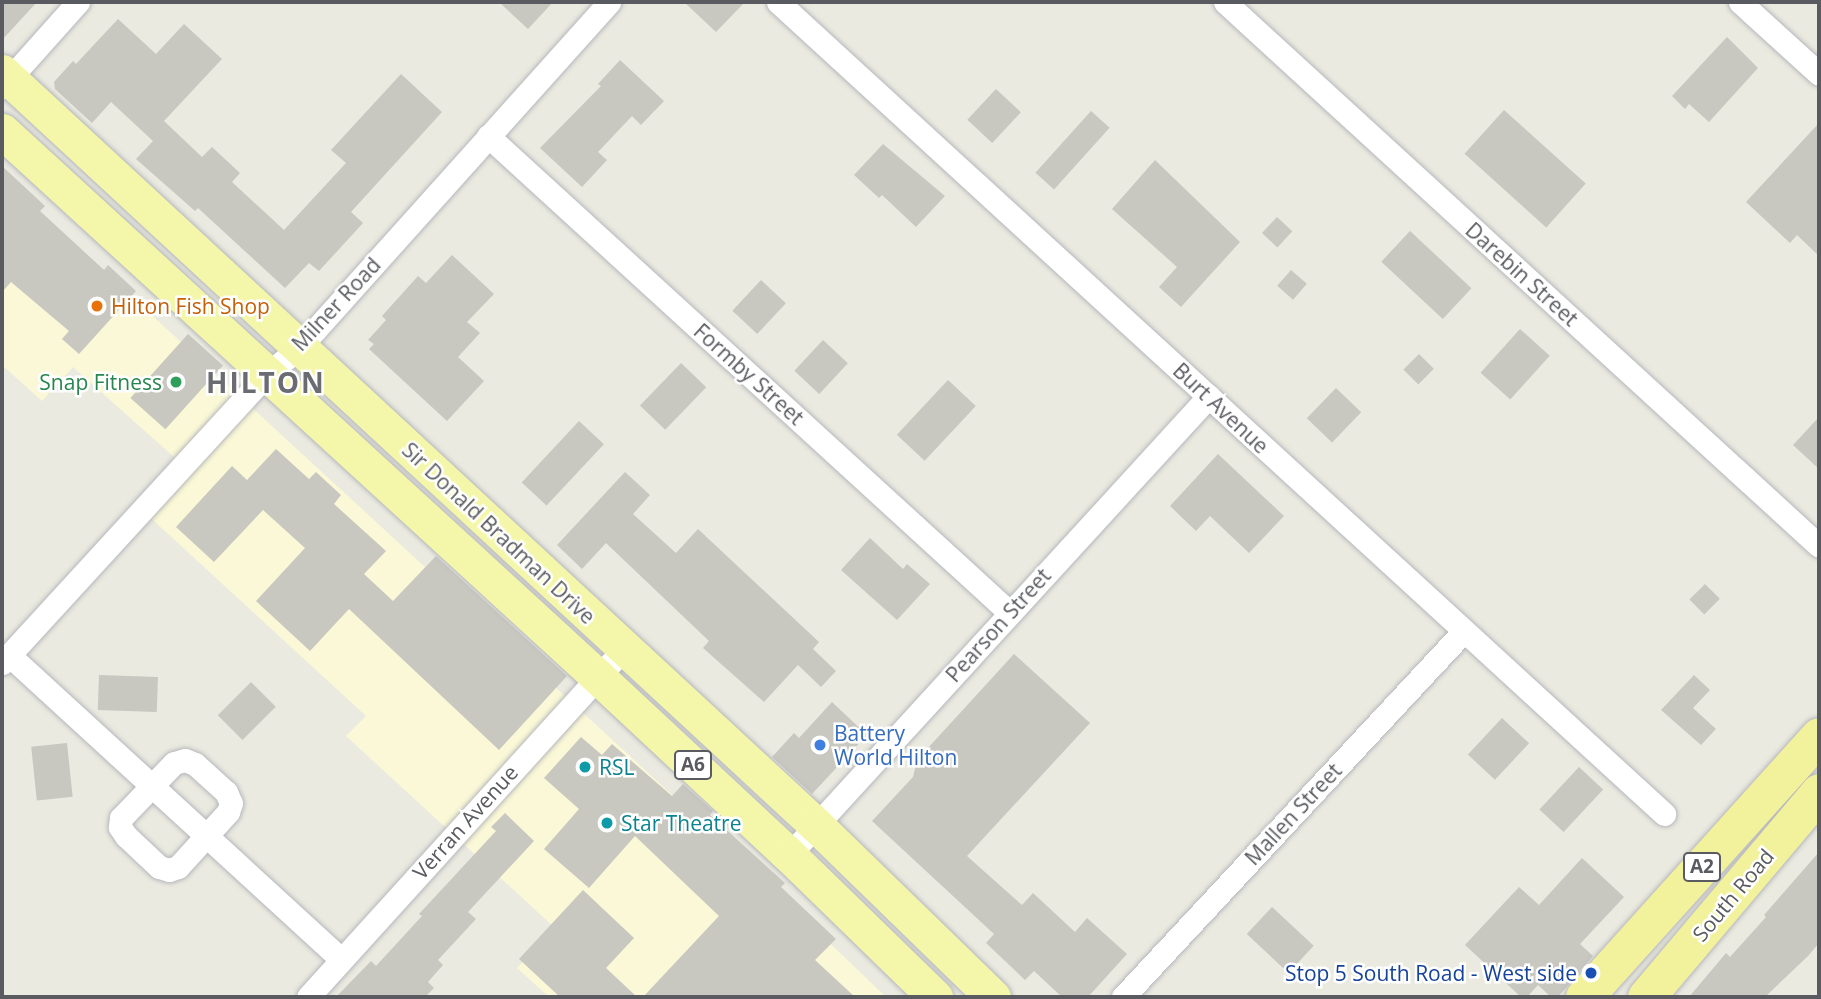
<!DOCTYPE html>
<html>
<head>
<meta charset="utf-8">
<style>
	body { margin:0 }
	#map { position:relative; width:1821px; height:999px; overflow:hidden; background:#eaeae0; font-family:"Open Sans",sans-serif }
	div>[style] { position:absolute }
	.commercial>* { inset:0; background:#faf8d6 }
	.building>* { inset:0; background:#c8c7c0; transform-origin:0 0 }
	.roads { filter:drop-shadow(0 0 2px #b6b7bc) drop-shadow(0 0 2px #b6b7bc) }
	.minor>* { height:23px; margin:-11.5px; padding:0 11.5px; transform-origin:11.5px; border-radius:11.5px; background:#fff }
	.primary>* { height:35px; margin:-17.5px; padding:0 17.5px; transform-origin:17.5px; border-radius:17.5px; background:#f4f7a9 }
	.trunk>* { height:37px; margin:-18.5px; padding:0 18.5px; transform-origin:18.5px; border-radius:18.5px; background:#f3f29c }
	.dots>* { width:19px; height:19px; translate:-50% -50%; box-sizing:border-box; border:4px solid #fff; border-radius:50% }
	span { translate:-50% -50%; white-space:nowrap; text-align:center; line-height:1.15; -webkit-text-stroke:5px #fff; paint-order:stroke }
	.shield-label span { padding:2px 5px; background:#fff; border:2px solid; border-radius:5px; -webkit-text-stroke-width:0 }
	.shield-label { font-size:19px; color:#595b60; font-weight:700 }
	.street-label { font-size:21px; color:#595b60 }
	.food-label { font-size:21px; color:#c56008 }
	.left { translate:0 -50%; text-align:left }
	.leisure-label { font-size:21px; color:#27864d }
	.right { translate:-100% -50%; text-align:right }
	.shop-label { font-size:21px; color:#366cbe }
	.culture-label { font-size:21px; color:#0d838f }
	.transit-label { font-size:21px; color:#164399 }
	.district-label { font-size:28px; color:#6a6c72; font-weight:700; letter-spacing:2px }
	.frame { position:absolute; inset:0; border:4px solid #595b60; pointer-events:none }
</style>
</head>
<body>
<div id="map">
	<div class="commercial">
		<i style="clip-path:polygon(2px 177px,747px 864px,886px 997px,549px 997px,517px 968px,555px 928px,346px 736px,366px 716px,142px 510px,183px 465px,73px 367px,42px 401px,2px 365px)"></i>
	</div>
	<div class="building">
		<i style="clip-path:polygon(2px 2px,37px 2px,2px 40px)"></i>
		<i style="clip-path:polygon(499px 2px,553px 2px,528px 29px)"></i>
		<i style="clip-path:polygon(684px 2px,745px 2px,716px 32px)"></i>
		<i style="clip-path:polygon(118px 19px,156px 54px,184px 24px,222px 59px,164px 121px,202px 157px,212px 147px,240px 173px,232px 182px,284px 230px,346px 163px,331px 150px,401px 74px,442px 112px,351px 212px,363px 223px,319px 271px,309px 263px,285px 288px,198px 208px,195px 211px,136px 159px,153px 141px,111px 102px,92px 123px,55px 89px,54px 82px,73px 61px,76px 64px)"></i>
		<i style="clip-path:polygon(1727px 37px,1758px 68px,1709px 122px,1689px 104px,1685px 109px,1672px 96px)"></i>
		<i style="clip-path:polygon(620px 60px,664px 101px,641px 125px,632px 116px,598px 152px,607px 160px,582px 187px,540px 148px,601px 86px,598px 84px)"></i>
		<i style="left:996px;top:89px;width:34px;height:42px;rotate:43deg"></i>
		<i style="left:1504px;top:110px;width:110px;height:59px;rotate:42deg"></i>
		<i style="left:1091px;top:111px;width:25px;height:83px;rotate:42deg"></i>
		<i style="clip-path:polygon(1819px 123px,1819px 256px,1797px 235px,1790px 243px,1746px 202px)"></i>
		<i style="clip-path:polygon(883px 144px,945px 196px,916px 227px,882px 195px,879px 198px,854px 175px)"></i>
		<i style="clip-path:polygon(1155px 160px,1240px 242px,1181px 307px,1159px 287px,1177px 267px,1112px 209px)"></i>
		<i style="clip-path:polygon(2px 166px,45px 206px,40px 211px,104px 270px,108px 265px,136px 291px,79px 354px,62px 339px,69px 331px,11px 282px,2px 292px)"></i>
		<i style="left:1277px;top:217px;width:21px;height:22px;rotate:43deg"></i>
		<i style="left:1410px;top:231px;width:84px;height:42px;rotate:43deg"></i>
		<i style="clip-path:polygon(452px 255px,494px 294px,467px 322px,480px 333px,458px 357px,484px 381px,447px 421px,369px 349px,374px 344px,368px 340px,386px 320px,382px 316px,418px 276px,426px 283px)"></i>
		<i style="left:1291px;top:270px;width:21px;height:21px;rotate:41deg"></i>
		<i style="left:761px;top:280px;width:34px;height:42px;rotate:43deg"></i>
		<i style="left:1520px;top:329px;width:40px;height:59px;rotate:42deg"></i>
		<i style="left:188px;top:334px;width:47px;height:86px;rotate:42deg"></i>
		<i style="left:823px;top:340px;width:34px;height:42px;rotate:43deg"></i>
		<i style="left:1419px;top:354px;width:21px;height:22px;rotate:45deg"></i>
		<i style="left:681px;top:363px;width:35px;height:59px;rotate:44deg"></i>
		<i style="left:948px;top:380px;width:38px;height:75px;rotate:43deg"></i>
		<i style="left:1336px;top:388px;width:35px;height:42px;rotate:44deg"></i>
		<i style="clip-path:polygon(1819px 417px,1819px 469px,1793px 445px)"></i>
		<i style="left:579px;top:421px;width:34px;height:84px;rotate:43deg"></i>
		<i style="clip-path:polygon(276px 449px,309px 479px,316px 472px,341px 495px,334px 504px,386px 551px,364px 574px,393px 601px,436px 556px,567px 676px,499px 750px,349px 609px,310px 651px,256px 601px,305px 548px,263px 510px,214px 562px,176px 527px,232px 466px,247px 480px)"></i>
		<i style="clip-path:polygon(1218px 454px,1284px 516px,1249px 553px,1210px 516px,1196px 531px,1170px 506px)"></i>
		<i style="clip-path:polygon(625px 472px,650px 495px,633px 514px,676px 553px,698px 529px,819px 642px,813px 649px,836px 671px,821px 687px,798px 665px,764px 702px,703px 648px,709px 641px,606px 543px,582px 569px,557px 545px)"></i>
		<i style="clip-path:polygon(870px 538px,903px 569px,907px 564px,930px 584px,897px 620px,841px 570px)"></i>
		<i style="left:1705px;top:584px;width:21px;height:22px;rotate:45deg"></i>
		<i style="clip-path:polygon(1014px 654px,1090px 723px,967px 856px,1022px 905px,1033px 893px,1075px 932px,1087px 918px,1127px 954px,1088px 997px,1062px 997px,1034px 971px,1025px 980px,986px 943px,994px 934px,872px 821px,913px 777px,917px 760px)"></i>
		<i style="left:99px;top:675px;width:59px;height:35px;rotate:2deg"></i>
		<i style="clip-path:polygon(1694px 675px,1710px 690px,1693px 708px,1716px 729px,1701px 745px,1661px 710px)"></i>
		<i style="left:251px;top:682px;width:35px;height:47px;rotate:45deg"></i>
		<i style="clip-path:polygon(832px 702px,867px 735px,812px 794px,772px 757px,794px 733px,799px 738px)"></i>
		<i style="left:1502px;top:718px;width:37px;height:50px;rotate:43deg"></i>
		<i style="clip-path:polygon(581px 737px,602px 755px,612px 744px,672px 796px,683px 784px,713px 811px,710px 815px,785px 883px,781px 887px,836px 939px,815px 960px,855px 997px,643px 997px,719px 916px,635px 836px,589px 888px,544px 849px,579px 809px,544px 778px)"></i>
		<i style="left:67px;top:743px;width:54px;height:36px;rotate:84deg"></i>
		<i style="left:1579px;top:767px;width:33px;height:58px;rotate:43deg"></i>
		<i style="clip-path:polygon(505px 813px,534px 841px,468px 912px,476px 919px,438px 960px,443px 965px,428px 982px,434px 988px,425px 997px,336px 997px,371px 961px,376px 966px,422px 916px,419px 914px,496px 831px,491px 827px)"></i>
		<i style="clip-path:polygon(1819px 852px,1819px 943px,1808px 956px,1765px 997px,1689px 997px,1726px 953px,1730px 957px,1766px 917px,1764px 915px)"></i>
		<i style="clip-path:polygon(1582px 858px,1624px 897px,1580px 944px,1593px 956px,1558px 997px,1551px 997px,1538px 985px,1527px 997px,1521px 997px,1465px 945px,1519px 887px,1539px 905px)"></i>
		<i style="clip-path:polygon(583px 890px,634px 938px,606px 968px,637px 997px,560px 997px,519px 959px)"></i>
		<i style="left:1272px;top:907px;width:57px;height:37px;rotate:43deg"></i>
	</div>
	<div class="roads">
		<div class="minor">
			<i style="left:778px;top:2px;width:1202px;rotate:42.5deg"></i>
			<i style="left:1225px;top:2px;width:805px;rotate:42.48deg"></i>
			<i style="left:1740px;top:2px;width:107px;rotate:42.3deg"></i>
			<i style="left:2px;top:87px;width:114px;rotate:-48.2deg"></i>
			<i style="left:488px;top:136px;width:706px;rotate:42.42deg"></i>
			<i style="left:9px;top:655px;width:450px;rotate:42.5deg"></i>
			<i style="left:2px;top:663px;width:392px;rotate:-47.5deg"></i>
			<i style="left:267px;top:374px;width:40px;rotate:-39deg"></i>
			<i style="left:298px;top:349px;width:466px;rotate:-48.1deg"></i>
			<i style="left:185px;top:760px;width:11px;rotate:22deg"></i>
			<i style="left:195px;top:764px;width:42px;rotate:42.1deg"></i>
			<i style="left:226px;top:792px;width:12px;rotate:66deg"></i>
			<i style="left:231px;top:803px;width:9px;rotate:108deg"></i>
			<i style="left:228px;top:812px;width:74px;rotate:132.3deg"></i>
			<i style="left:178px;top:867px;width:9px;rotate:162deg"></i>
			<i style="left:169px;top:870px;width:10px;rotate:-163deg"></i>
			<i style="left:159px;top:867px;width:45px;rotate:-136.8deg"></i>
			<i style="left:126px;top:836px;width:11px;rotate:-124deg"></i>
			<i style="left:120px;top:827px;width:9px;rotate:-84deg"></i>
			<i style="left:121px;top:818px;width:76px;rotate:-46.1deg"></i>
			<i style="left:174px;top:763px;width:11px;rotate:-15deg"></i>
			<i style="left:789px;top:855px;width:622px;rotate:-47.54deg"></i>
			<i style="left:308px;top:997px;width:471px;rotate:-47.8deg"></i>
			<i style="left:1123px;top:997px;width:500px;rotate:-47.03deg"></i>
		</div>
		<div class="primary">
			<i style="left:2px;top:72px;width:1109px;rotate:42.77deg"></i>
			<i style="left:816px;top:825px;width:247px;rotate:44.2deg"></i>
			<i style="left:2px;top:131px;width:807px;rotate:42.49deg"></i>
			<i style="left:597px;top:676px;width:262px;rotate:43deg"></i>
			<i style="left:789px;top:855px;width:204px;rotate:44.2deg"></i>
		</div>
		<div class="trunk">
			<i style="left:1584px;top:997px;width:351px;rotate:-48deg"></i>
			<i style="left:1646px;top:997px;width:268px;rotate:-49.8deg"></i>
		</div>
	</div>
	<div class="dots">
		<i style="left:97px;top:306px;background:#e8710a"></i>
		<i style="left:176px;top:382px;background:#2e9e5b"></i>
		<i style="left:820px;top:745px;background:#3f7fe0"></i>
		<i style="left:585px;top:767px;background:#0f9aa8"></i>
		<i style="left:607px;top:823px;background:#0f9aa8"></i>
		<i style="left:1591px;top:973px;background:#1a4fb4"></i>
	</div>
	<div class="shield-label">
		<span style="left:693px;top:765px">A6</span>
		<span style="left:1702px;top:867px">A2</span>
	</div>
	<div class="street-label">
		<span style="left:1522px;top:274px;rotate:42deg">Darebin Street</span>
		<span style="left:336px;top:304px;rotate:-47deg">Milner Road</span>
		<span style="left:749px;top:374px;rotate:42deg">Formby Street</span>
		<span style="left:1221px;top:408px;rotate:43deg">Burt Avenue</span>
		<span style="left:499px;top:533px;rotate:43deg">Sir Donald Bradman Drive</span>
		<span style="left:998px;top:625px;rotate:-48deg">Pearson Street</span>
		<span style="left:1293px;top:814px;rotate:-47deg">Mallen Street</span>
		<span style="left:465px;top:822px;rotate:-48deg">Verran Avenue</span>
		<span style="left:1733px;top:895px;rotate:-50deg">South Road</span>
	</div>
	<div class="food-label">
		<span class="left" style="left:111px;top:306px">Hilton Fish Shop</span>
	</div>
	<div class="leisure-label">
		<span class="right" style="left:162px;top:382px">Snap Fitness</span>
	</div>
	<div class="shop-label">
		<span class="left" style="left:834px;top:745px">Battery<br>World Hilton</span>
	</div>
	<div class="culture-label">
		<span class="left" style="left:599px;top:767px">RSL</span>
		<span class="left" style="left:621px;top:823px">Star Theatre</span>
	</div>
	<div class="transit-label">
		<span class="right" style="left:1577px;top:973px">Stop 5 South Road - West side</span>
	</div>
	<div class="district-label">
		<span style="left:266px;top:382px">HILTON</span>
	</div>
	<div class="frame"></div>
</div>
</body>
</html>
